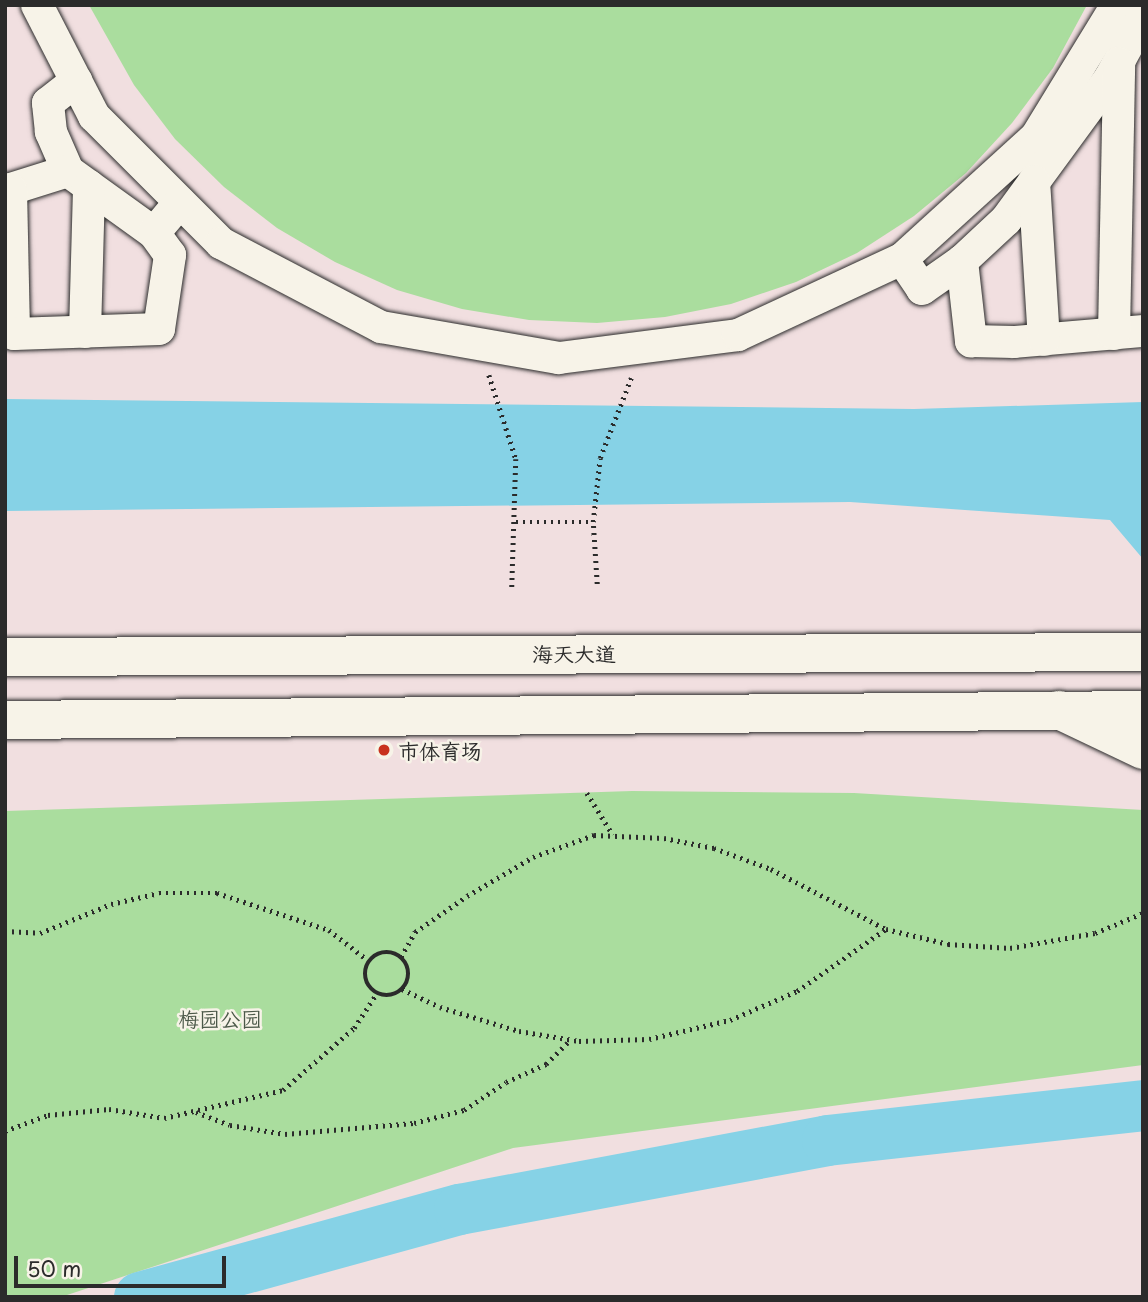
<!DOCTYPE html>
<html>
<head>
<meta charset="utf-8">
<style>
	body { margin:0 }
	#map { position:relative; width:1148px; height:1302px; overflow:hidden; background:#f1dfe0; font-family:"Playpen Sans","LXGW WenKai TC",sans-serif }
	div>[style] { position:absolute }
	.green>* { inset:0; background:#aadd9e }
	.water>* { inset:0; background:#86d2e6 }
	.river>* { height:51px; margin:-25.5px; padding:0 25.5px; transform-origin:25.5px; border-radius:25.5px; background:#86d2e6 }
	.path>* { height:4.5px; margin-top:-2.25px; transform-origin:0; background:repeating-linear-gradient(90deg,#2b2b2b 0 2px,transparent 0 7px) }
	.path>.ring { margin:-2.25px; padding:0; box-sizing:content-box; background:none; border:4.5px solid #2b2b2b; border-radius:50% }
	.roads { filter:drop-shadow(0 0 2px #2b2b2b) drop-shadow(0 0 2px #2b2b2b) }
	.street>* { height:32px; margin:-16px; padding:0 16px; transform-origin:16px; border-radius:16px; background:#f7f3e8 }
	.secondary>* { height:38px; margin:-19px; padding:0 19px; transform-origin:19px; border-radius:19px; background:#f7f3e8 }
	.primary>* { height:38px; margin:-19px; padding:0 19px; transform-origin:19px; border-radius:19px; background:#f7f3e8 }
	.dots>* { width:19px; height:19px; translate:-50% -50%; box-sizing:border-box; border:4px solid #f7f3e8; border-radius:50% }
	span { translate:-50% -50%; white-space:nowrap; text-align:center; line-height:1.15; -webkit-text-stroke:5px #f7f3e8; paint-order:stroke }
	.street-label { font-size:21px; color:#2b2b2b }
	.poi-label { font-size:21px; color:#2b2b2b }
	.left { translate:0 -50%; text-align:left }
	.park-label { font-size:21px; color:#4b5848 }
	.frame { position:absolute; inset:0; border:7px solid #2b2b2b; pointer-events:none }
	.scale { position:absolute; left:14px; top:1256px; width:212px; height:32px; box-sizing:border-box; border:4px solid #2b2b2b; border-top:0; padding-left:9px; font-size:21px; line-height:24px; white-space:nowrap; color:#2b2b2b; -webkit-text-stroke:5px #f7f3e8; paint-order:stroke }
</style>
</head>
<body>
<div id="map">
	<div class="green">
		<i style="clip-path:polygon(89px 5px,1087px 5px,1053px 68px,1012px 123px,966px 173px,914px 216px,857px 253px,796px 282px,731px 304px,665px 317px,597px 323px,529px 320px,462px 309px,397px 290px,335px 262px,277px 228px,224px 187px,175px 139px,134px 85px)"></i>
		<i style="clip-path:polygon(632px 791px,854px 793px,1143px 810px,1143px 1065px,513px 1148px,61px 1297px,5px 1297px,5px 811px)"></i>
	</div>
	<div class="water">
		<i style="clip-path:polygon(5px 399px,914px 409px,1143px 402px,1143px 559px,1110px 520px,850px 502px,5px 511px)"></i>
	</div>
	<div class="river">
		<i style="left:139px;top:1297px;width:332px;rotate:-15.4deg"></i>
		<i style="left:459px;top:1209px;width:374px;rotate:-10.6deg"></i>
		<i style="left:827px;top:1140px;width:318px;rotate:-6.3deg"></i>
	</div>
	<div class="path">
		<i style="left:489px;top:375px;width:88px;rotate:72.2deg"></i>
		<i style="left:516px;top:459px;width:128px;rotate:91.8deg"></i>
		<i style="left:516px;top:522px;width:77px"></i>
		<i style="left:597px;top:584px;width:62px;rotate:-93.7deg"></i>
		<i style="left:593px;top:522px;width:64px;rotate:-83.8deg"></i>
		<i style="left:600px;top:458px;width:86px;rotate:-68.8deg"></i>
		<i style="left:587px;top:793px;width:49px;rotate:58.2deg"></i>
		<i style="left:5px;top:931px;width:35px;rotate:3deg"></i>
		<i style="left:40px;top:933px;width:77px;rotate:-22.2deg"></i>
		<i style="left:111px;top:904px;width:49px;rotate:-12.9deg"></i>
		<i style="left:159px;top:893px;width:58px"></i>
		<i style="left:217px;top:893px;width:118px;rotate:18.3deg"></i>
		<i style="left:329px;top:930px;width:51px;rotate:37.8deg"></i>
		<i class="ring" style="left:365px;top:952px;width:39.5px;height:39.5px"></i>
		<i style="left:401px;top:957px;width:29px;rotate:-61deg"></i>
		<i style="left:415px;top:932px;width:63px;rotate:-34.7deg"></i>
		<i style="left:467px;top:896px;width:77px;rotate:-30.6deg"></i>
		<i style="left:533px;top:857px;width:65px;rotate:-19.8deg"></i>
		<i style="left:594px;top:835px;width:70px;rotate:2.5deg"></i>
		<i style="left:664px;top:838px;width:51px;rotate:11.3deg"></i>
		<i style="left:714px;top:848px;width:61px;rotate:20.2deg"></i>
		<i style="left:771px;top:869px;width:130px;rotate:27.6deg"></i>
		<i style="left:402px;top:989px;width:42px;rotate:25.3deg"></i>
		<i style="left:440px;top:1007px;width:83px;rotate:16.9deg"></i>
		<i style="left:519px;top:1031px;width:61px;rotate:9.5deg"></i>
		<i style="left:579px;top:1041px;width:70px;rotate:-1.6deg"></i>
		<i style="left:649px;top:1039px;width:83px;rotate:-13.2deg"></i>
		<i style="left:730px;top:1020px;width:73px;rotate:-23.4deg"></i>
		<i style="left:797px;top:991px;width:108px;rotate:-34.9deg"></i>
		<i style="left:886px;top:929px;width:64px;rotate:13.6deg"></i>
		<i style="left:948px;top:944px;width:62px;rotate:3.7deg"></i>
		<i style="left:1010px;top:948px;width:86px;rotate:-10deg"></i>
		<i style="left:1095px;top:933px;width:52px;rotate:-22.6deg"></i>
		<i style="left:196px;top:1112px;width:36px;rotate:21deg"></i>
		<i style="left:230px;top:1125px;width:56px;rotate:9.3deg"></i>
		<i style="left:285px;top:1134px;width:129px;rotate:-4.9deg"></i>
		<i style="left:414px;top:1123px;width:52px;rotate:-14.6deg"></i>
		<i style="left:464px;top:1110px;width:50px;rotate:-33.7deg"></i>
		<i style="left:506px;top:1082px;width:44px;rotate:-24.2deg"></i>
		<i style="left:546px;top:1064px;width:35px;rotate:-45deg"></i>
		<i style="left:5px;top:1131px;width:46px;rotate:-20.4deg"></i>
		<i style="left:48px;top:1115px;width:61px;rotate:-5.6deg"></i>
		<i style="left:109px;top:1109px;width:56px;rotate:9.3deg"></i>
		<i style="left:164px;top:1118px;width:122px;rotate:-13.2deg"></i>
		<i style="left:283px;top:1090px;width:94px;rotate:-41.1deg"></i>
		<i style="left:354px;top:1028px;width:42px;rotate:-56.7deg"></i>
	</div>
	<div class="roads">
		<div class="street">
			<i style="left:37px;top:5px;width:125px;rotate:62.8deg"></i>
			<i style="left:94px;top:116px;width:180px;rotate:45deg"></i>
			<i style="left:221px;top:243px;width:181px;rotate:27.7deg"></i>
			<i style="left:381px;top:327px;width:181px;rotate:9.9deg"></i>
			<i style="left:559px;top:358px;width:180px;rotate:-7.3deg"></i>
			<i style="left:738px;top:335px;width:181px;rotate:-24.9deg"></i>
			<i style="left:902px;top:259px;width:181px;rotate:-42.3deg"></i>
			<i style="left:1036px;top:137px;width:155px;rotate:-58.5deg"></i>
			<i style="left:1143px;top:17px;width:69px;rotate:118.4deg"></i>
			<i style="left:1110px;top:78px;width:176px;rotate:126.2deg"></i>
			<i style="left:1006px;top:220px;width:60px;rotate:137deg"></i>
			<i style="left:962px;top:261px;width:81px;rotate:83.6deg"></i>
			<i style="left:971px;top:341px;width:43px;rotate:1.3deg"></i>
			<i style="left:1014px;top:342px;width:129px;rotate:-4.9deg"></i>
			<i style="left:68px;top:171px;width:43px;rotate:-113.6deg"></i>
			<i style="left:51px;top:132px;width:29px;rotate:-96deg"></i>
			<i style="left:48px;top:103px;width:36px;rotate:-38deg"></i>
			<i style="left:1034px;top:181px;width:159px;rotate:86.4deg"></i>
			<i style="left:154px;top:233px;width:106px;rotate:-144.2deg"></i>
			<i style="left:68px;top:171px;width:60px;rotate:162.5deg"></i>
			<i style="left:11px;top:189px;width:145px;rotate:88.8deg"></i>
			<i style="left:14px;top:334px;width:145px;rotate:-2deg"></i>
			<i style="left:159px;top:329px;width:75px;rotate:-81.5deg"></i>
			<i style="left:170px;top:255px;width:27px;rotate:-126deg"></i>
			<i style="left:154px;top:233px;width:40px;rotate:-50deg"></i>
			<i style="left:902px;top:259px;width:36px;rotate:56deg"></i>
			<i style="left:922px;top:289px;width:49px;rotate:-35deg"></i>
			<i style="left:85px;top:332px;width:146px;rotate:-88.4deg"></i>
			<i style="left:1114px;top:334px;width:271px;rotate:-88.9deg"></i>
		</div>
		<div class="secondary">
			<i style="left:1059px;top:710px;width:93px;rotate:25.5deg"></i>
		</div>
		<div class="primary">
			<i style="left:5px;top:657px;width:1138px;rotate:-0.25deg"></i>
			<i style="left:5px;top:720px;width:1138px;rotate:-0.5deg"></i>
		</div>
	</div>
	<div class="dots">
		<i style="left:384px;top:750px;background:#c8321e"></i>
	</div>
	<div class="street-label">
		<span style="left:574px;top:653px">海天大道</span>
	</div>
	<div class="poi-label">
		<span class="left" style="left:398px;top:750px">市体育场</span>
	</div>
	<div class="park-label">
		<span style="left:220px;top:1018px">梅园公园</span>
	</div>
	<div class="frame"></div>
	<div class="scale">50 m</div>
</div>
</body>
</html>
